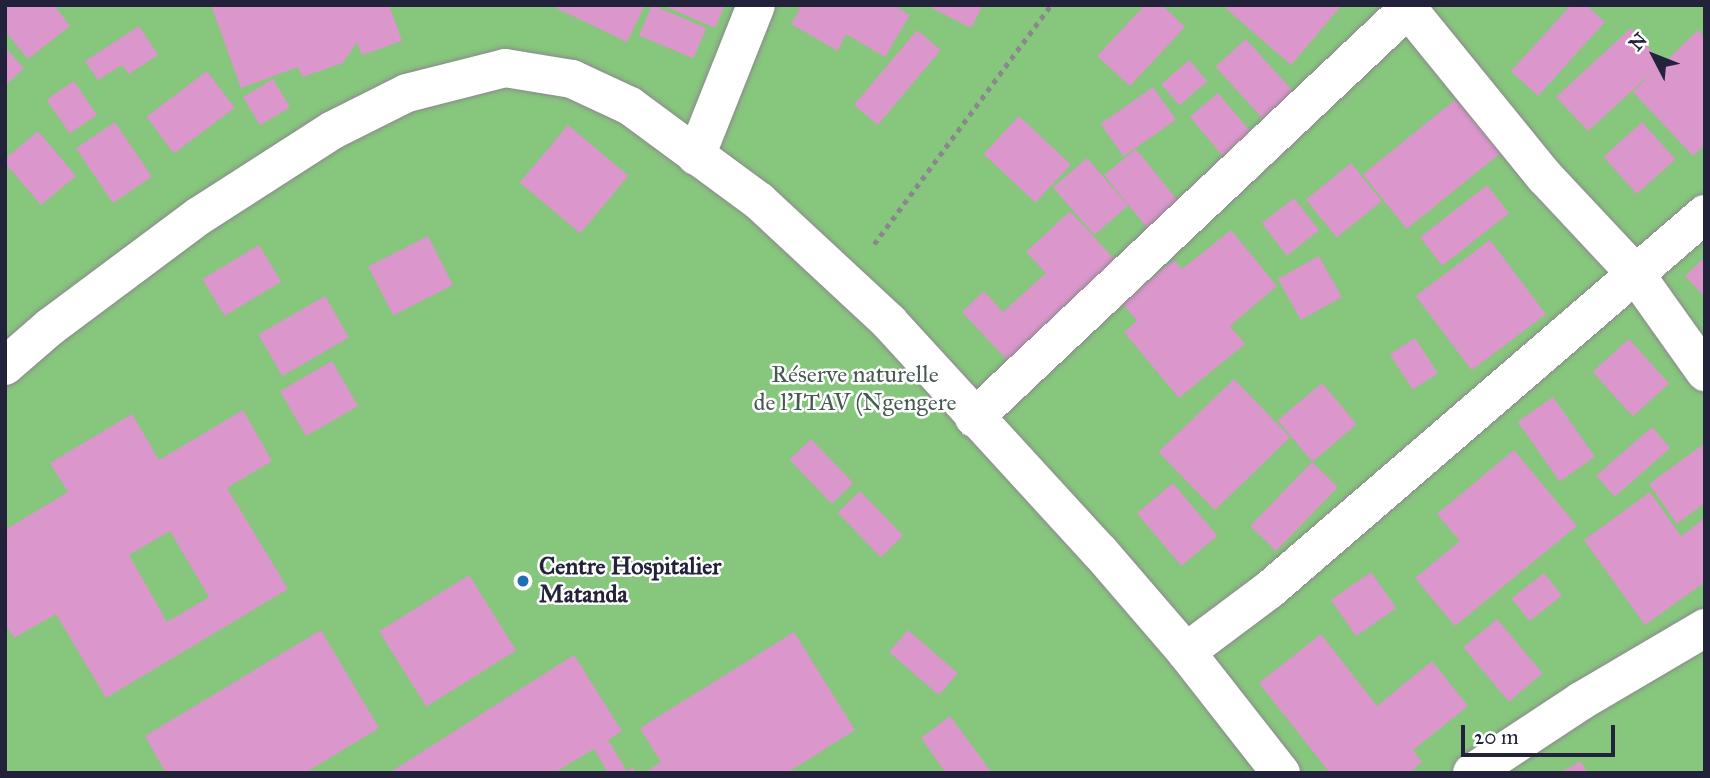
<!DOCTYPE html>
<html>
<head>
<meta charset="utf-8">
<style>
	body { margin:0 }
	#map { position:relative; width:1710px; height:778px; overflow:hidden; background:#f3efdd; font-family:"IM FELL Great Primer",serif }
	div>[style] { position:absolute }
	.green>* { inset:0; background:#87c67d; transform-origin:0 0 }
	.building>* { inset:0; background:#db96cb; transform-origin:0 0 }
	.path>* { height:4.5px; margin-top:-2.25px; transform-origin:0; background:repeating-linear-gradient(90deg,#8a888c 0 5px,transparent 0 10px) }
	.roads { filter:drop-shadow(0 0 2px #8a888c) drop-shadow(0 0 2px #8a888c) }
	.minor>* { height:38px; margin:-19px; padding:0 19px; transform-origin:19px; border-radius:19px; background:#fff }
	.dots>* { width:19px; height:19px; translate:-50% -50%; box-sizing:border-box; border:4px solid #fff; border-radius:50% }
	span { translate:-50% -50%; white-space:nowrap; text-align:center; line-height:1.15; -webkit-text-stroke:5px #fff; paint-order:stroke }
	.park-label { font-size:24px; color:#455b52 }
	.poi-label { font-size:24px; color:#22223b; font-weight:700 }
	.left { translate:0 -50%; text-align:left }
	.frame { position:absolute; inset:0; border:7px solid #22223b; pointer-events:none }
	.north { position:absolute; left:1619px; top:21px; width:70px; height:70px; -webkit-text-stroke:5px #fff; paint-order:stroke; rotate:312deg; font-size:19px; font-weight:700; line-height:28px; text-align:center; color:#22223b }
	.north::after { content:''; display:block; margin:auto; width:24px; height:32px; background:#22223b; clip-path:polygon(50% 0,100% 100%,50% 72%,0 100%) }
	.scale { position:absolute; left:1461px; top:725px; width:154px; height:32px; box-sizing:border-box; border:4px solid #22223b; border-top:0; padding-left:9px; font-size:21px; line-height:24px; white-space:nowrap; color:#22223b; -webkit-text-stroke:5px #fff; paint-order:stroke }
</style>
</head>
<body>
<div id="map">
	<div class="green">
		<i style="left:5px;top:5px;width:1700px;height:768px"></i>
	</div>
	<div class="building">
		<i style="clip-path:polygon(5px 5px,54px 5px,70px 26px,28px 59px,5px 31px)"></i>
		<i style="clip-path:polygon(211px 5px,389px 5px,402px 41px,362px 55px,357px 42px,343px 63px,302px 77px,298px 67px,241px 88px)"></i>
		<i style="clip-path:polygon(558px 5px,645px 5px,627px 42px,556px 8px)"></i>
		<i style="left:652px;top:5px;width:59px;height:33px;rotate:23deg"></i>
		<i style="clip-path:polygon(662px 5px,725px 5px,715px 28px)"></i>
		<i style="clip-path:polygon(794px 5px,893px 5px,910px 15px,885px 57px,846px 34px,838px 51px,791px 24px,800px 9px)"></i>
		<i style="clip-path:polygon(926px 5px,983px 5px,971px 28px)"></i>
		<i style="clip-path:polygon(1145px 5px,1162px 5px,1185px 27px,1130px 86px,1097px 56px)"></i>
		<i style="clip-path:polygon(1222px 5px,1342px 5px,1291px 65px)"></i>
		<i style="clip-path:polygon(1571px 5px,1586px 5px,1605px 22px,1538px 96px,1511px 71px)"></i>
		<i style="clip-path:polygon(139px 26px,158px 55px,129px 74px,122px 65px,98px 80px,85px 61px)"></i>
		<i style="clip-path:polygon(1631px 28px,1663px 64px,1698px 30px,1705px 38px,1705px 145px,1693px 156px,1633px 92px,1656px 69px,1588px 131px,1556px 97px)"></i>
		<i style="left:917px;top:30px;width:31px;height:98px;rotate:40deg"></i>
		<i style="left:1246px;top:39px;width:78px;height:41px;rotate:48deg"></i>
		<i style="clip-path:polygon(5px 47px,24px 68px,5px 86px)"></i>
		<i style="left:1189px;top:60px;width:28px;height:37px;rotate:49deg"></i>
		<i style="left:207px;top:71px;width:46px;height:76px;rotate:53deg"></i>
		<i style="left:273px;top:79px;width:33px;height:35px;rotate:59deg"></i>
		<i style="left:74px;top:81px;width:41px;height:33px;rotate:56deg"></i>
		<i style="left:1153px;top:87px;width:40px;height:64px;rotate:55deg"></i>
		<i style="left:1218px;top:93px;width:51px;height:37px;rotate:50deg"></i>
		<i style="left:1456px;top:99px;width:70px;height:120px;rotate:51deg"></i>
		<i style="left:1019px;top:116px;width:71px;height:52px;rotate:43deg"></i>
		<i style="left:115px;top:122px;width:66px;height:47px;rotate:56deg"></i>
		<i style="left:1642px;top:122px;width:50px;height:52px;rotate:48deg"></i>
		<i style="left:568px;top:125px;width:79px;height:75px;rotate:40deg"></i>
		<i style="clip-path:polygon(38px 131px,76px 176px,41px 205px,5px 163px,5px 159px)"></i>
		<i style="left:1136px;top:149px;width:68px;height:41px;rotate:51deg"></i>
		<i style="left:1087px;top:158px;width:63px;height:45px;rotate:49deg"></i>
		<i style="left:1351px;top:163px;width:49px;height:58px;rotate:51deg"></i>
		<i style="left:1487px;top:185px;width:36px;height:85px;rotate:52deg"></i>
		<i style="left:1294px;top:198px;width:41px;height:41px;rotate:52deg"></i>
		<i style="clip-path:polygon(1070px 211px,1118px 263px,1010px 363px,962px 312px,984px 291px,1003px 312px,1046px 273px,1026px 252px)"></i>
		<i style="clip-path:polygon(1231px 230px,1277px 286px,1230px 326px,1245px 344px,1179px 398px,1124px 332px,1137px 321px,1122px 303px,1174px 260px,1182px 269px)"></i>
		<i style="left:428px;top:236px;width:55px;height:67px;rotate:63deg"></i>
		<i style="left:1490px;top:240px;width:93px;height:93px;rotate:53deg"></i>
		<i style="left:259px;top:245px;width:43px;height:66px;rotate:59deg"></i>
		<i style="left:1319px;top:256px;width:47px;height:47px;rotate:61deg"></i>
		<i style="clip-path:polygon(1705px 257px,1705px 297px,1685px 276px)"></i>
		<i style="left:325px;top:296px;width:48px;height:77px;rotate:60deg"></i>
		<i style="left:1415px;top:338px;width:42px;height:30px;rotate:57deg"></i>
		<i style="left:1629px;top:339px;width:60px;height:49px;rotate:48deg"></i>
		<i style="left:332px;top:361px;width:52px;height:60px;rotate:60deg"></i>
		<i style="left:1234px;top:379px;width:81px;height:105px;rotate:46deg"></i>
		<i style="left:1322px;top:383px;width:54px;height:58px;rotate:50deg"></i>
		<i style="left:1553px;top:397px;width:73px;height:43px;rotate:55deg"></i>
		<i style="clip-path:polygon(evenodd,243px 410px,272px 461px,227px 488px,288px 589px,106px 698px,56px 614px,14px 638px,5px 623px,5px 530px,68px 492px,50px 463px,132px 414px,159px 460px,243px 410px,170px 531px,209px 597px,167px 622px,129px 555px,170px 531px)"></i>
		<i style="left:1652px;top:427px;width:28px;height:74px;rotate:49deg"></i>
		<i style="left:811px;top:439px;width:61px;height:30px;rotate:46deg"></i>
		<i style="clip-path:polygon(1705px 443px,1705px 503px,1677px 524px,1649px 484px)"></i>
		<i style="clip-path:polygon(1514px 450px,1577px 526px,1455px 626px,1415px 578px,1460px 541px,1437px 514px)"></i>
		<i style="left:1312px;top:462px;width:36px;height:89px;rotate:44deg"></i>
		<i style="left:1173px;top:483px;width:69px;height:47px;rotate:50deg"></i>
		<i style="left:860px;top:491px;width:62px;height:31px;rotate:46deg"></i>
		<i style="clip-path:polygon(1650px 492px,1681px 536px,1705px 518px,1705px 582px,1645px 625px,1584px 540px)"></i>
		<i style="left:1371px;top:572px;width:44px;height:49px;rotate:55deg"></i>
		<i style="left:1544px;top:573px;width:29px;height:41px;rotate:52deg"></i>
		<i style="left:469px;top:575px;width:89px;height:106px;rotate:58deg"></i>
		<i style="left:1497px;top:619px;width:71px;height:44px;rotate:50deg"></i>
		<i style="clip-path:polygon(321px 630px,379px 728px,305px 773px,166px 773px,145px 736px)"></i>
		<i style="left:908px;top:630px;width:66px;height:29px;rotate:41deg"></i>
		<i style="clip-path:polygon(794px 632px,855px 730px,787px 773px,644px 773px,661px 762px,640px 728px)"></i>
		<i style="clip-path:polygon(1321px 634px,1377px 706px,1432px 661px,1468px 706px,1413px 750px,1422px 762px,1409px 773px,1330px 773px,1259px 683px)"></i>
		<i style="clip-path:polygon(574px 655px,622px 731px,608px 740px,627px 771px,633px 767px,636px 773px,608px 773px,594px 749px,554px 773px,389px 773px)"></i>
		<i style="clip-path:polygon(950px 716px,992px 773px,946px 773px,921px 738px)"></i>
		<i style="clip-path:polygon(1581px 761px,1587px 773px,1559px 773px)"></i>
	</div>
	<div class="path">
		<i style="left:874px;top:244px;width:297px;rotate:-53.5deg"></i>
	</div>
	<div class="roads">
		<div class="minor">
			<i style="left:1405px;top:5px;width:222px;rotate:50.9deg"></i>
			<i style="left:1545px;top:177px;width:130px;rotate:46.9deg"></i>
			<i style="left:1634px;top:272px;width:123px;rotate:54.6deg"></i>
			<i style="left:696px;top:156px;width:162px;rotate:-68.3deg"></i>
			<i style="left:5px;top:366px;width:60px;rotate:-40.9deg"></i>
			<i style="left:50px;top:327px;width:186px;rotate:-36.7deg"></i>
			<i style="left:199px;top:216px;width:159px;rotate:-32.7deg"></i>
			<i style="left:333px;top:130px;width:83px;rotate:-26.6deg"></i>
			<i style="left:407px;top:93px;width:101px;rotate:-14.3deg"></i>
			<i style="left:505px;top:68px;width:68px;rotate:9.3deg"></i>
			<i style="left:572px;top:79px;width:64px;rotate:25deg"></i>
			<i style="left:630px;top:106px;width:160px;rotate:36.4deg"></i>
			<i style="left:759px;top:201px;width:178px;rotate:42.9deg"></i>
			<i style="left:889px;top:322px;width:312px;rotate:47.5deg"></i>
			<i style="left:1100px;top:552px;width:132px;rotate:49.3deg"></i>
			<i style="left:1186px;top:652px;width:154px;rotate:51.9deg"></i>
			<i style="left:974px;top:418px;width:602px;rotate:-43.32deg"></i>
			<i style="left:1186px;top:652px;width:104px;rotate:-36.8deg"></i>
			<i style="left:1269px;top:590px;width:576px;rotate:-40.77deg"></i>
			<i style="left:1472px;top:773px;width:131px;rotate:-33.4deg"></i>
			<i style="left:1581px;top:701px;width:144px;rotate:-30.5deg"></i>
		</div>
	</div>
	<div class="dots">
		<i style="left:523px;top:581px;background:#1f6fb2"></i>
	</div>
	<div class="park-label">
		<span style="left:855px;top:389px">Réserve naturelle<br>de l'ITAV (Ngengere</span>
	</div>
	<div class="poi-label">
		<span class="left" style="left:539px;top:581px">Centre Hospitalier<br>Matanda</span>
	</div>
	<div class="frame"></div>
	<div class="north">N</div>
	<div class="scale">20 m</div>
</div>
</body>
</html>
